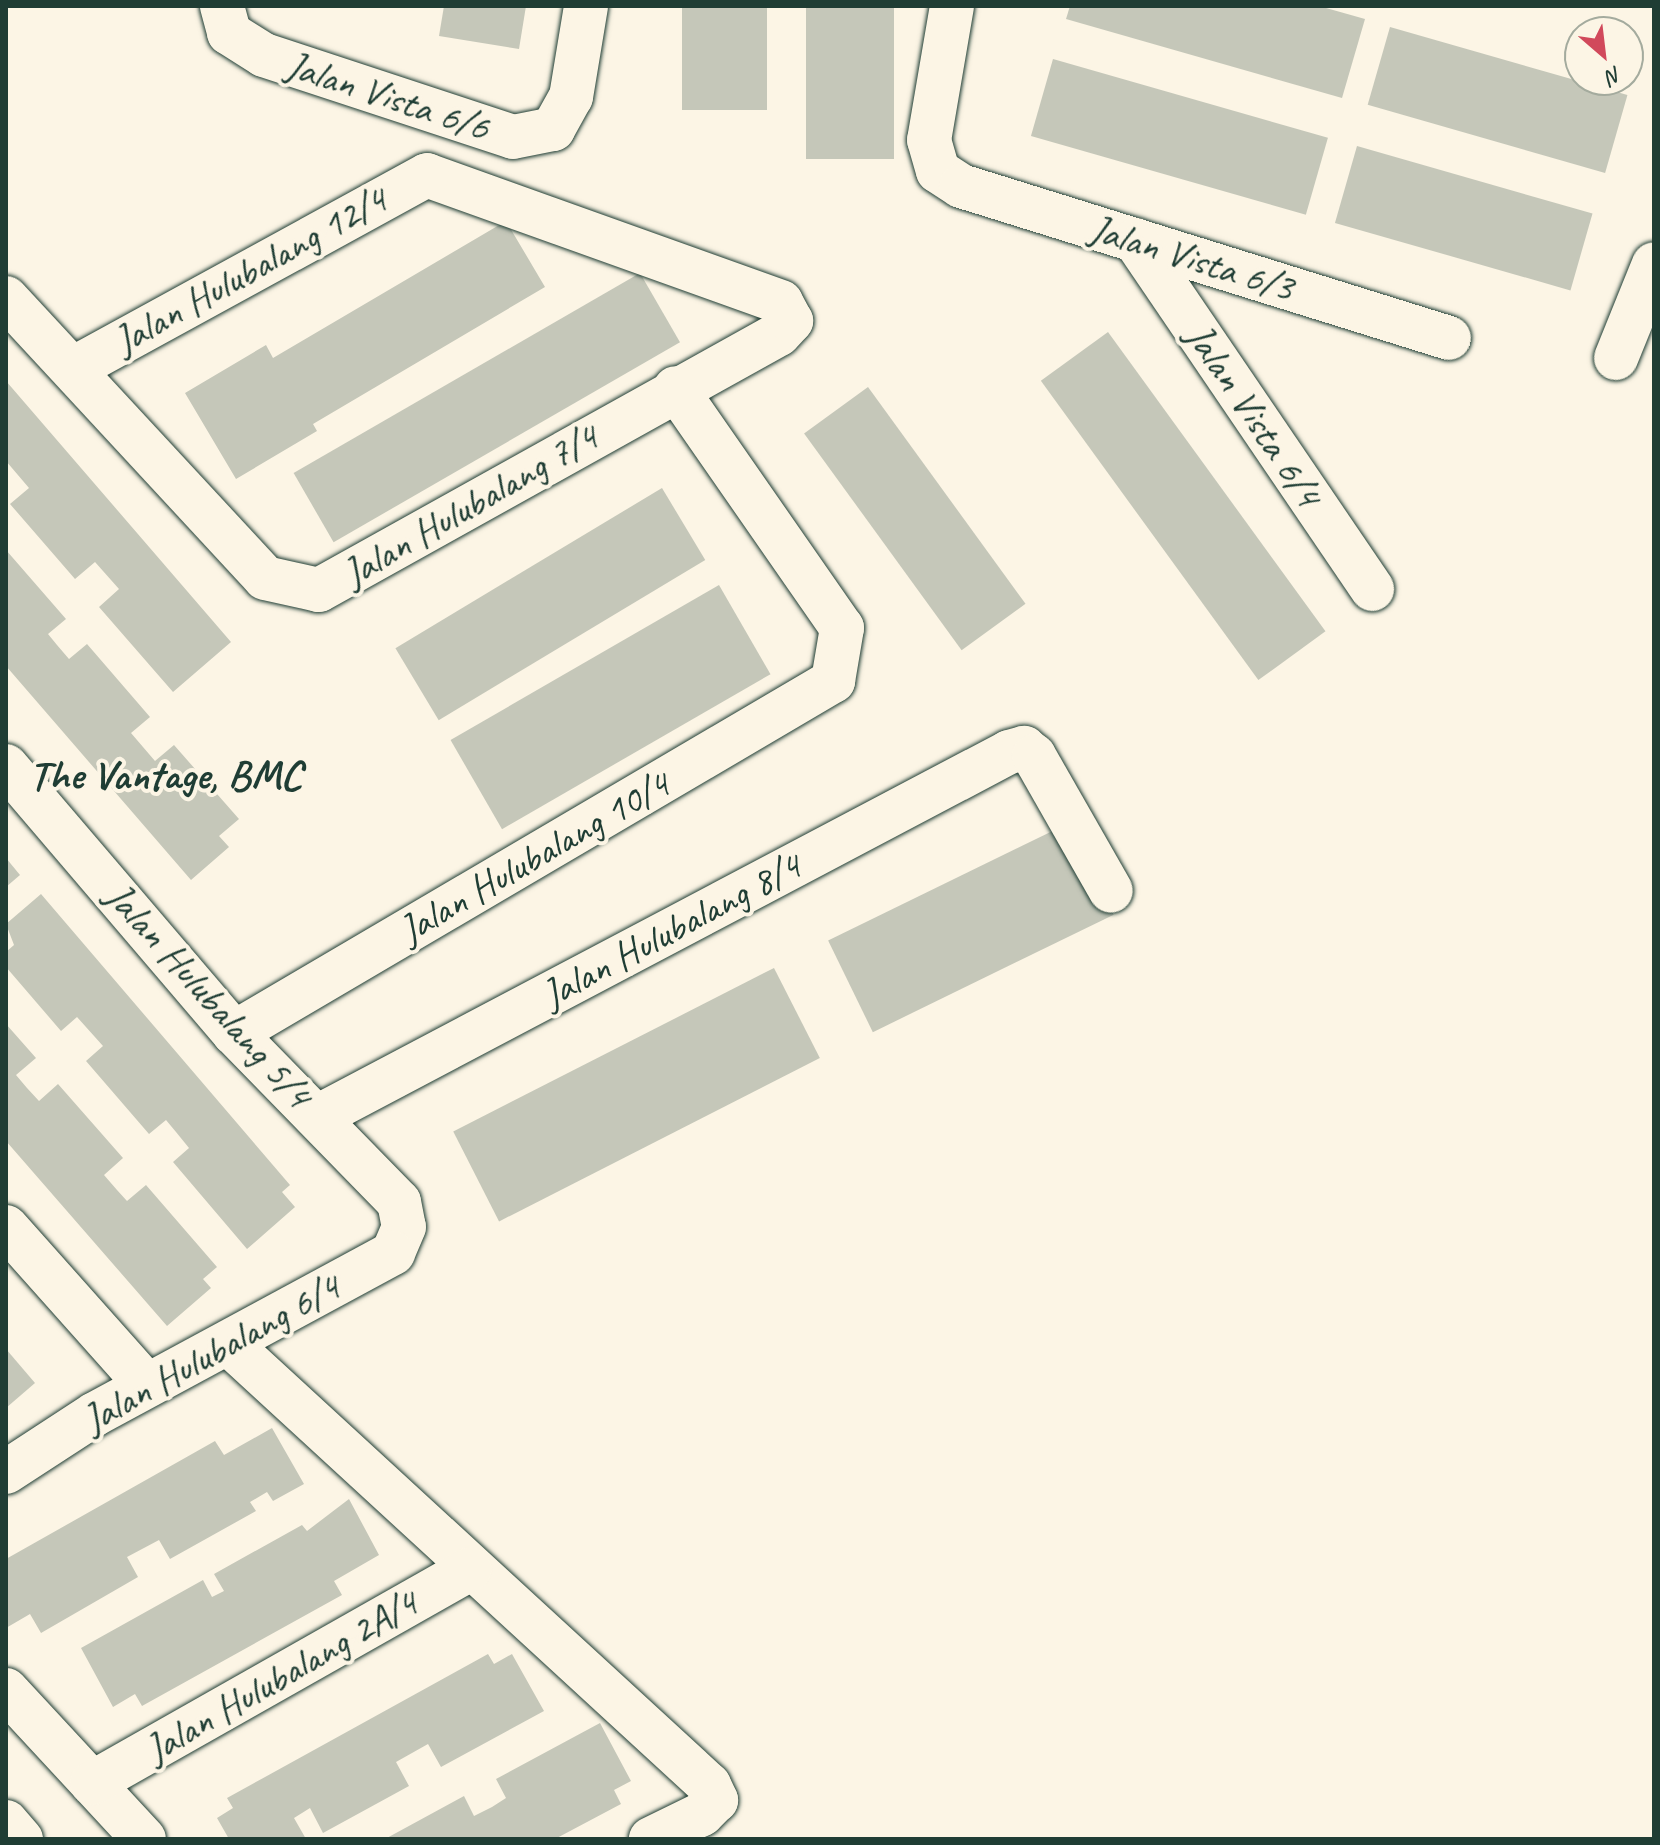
<!DOCTYPE html>
<html>
<head>
<meta charset="utf-8">
<style>
	body { margin:0 }
	#map { position:relative; width:1660px; height:1845px; overflow:hidden; background:#fcf5e5; font-family:Caveat,sans-serif }
	div>[style] { position:absolute }
	.building>* { inset:0; background:#c5c7b9; transform-origin:0 0 }
	.roads { filter:drop-shadow(0 0 2px #1f3d34) drop-shadow(0 0 2px #1f3d34) }
	.minor>* { height:44px; margin:-22px; padding:0 22px; transform-origin:22px; border-radius:22px; background:#fcf5e5 }
	span { translate:-50% -50%; white-space:nowrap; text-align:center; line-height:1.15; -webkit-text-stroke:8px #fcf5e5; paint-order:stroke }
	.street-label { font-size:40px; color:#1f3d34 }
	.neighbourhood-label { font-size:42px; color:#1f3d34; font-weight:700 }
	.frame { position:absolute; inset:0; border:8px solid #1f3d34; pointer-events:none }
	.north { position:absolute; left:1564px; top:16px; width:80px; height:80px; box-sizing:border-box; background:#fcf5e5; border:2px solid #a4ab9e; border-radius:50%; rotate:152deg; font-size:22px; font-weight:700; line-height:32px; text-align:center; color:#1f3d34 }
	.north::after { content:''; display:block; margin:auto; width:28px; height:36px; background:#d1495b; clip-path:polygon(50% 0,100% 100%,50% 72%,0 100%) }
</style>
</head>
<body>
<div id="map">
	<div class="building">
		<i style="clip-path:polygon(444px 6px,526px 6px,519px 49px,439px 36px)"></i>
		<i style="left:682px;top:6px;width:85px;height:104px"></i>
		<i style="left:806px;top:6px;width:88px;height:153px"></i>
		<i style="clip-path:polygon(1070px 6px,1319px 6px,1365px 19px,1342px 98px,1066px 19px)"></i>
		<i style="left:1390px;top:27px;width:247px;height:81px;rotate:16deg"></i>
		<i style="left:1053px;top:59px;width:286px;height:80px;rotate:16deg"></i>
		<i style="left:1357px;top:146px;width:245px;height:80px;rotate:16deg"></i>
		<i style="clip-path:polygon(506px 221px,545px 287px,313px 424px,317px 431px,236px 479px,185px 393px,266px 345px,273px 358px)"></i>
		<i style="left:640px;top:273px;width:80px;height:400px;rotate:60deg"></i>
		<i style="left:1108px;top:332px;width:370px;height:83px;rotate:54deg"></i>
		<i style="clip-path:polygon(6px 381px,231px 642px,173px 692px,99px 607px,119px 589px,95px 562px,75px 579px,10px 504px,29px 488px,6px 461px)"></i>
		<i style="left:868px;top:387px;width:268px;height:79px;rotate:54deg"></i>
		<i style="left:662px;top:488px;width:84px;height:311px;rotate:59deg"></i>
		<i style="clip-path:polygon(6px 550px,66px 619px,48px 634px,57px 645px,69px 659px,87px 644px,150px 717px,131px 733px,155px 761px,174px 745px,239px 819px,219px 836px,229px 847px,191px 880px,6px 666px)"></i>
		<i style="left:719px;top:585px;width:103px;height:310px;rotate:60deg"></i>
		<i style="left:1069px;top:823px;width:102px;height:268px;rotate:64deg"></i>
		<i style="clip-path:polygon(6px 858px,20px 875px,6px 887px)"></i>
		<i style="clip-path:polygon(41px 894px,290px 1185px,282px 1192px,295px 1207px,247px 1249px,173px 1162px,189px 1148px,176px 1132px,166px 1120px,149px 1134px,86px 1061px,103px 1046px,77px 1017px,61px 1031px,6px 967px,6px 952px,14px 945px,6px 924px)"></i>
		<i style="left:774px;top:968px;width:101px;height:360px;rotate:63deg"></i>
		<i style="clip-path:polygon(6px 1024px,36px 1058px,16px 1075px,27px 1088px,39px 1101px,58px 1084px,123px 1158px,104px 1175px,117px 1190px,127px 1201px,146px 1185px,217px 1267px,203px 1279px,211px 1288px,167px 1326px,6px 1141px)"></i>
		<i style="clip-path:polygon(6px 1349px,35px 1383px,6px 1408px)"></i>
		<i style="clip-path:polygon(272px 1428px,304px 1484px,273px 1501px,267px 1492px,250px 1502px,256px 1511px,170px 1559px,159px 1540px,127px 1557px,138px 1577px,41px 1633px,30px 1614px,6px 1628px,6px 1559px,215px 1441px,224px 1455px)"></i>
		<i style="clip-path:polygon(349px 1499px,379px 1555px,334px 1581px,342px 1595px,142px 1706px,135px 1694px,113px 1707px,81px 1648px,203px 1580px,212px 1597px,224px 1591px,214px 1574px,302px 1525px,307px 1531px)"></i>
		<i style="clip-path:polygon(488px 1654px,494px 1664px,512px 1654px,544px 1711px,441px 1767px,428px 1744px,396px 1762px,409px 1786px,323px 1833px,310px 1808px,294px 1818px,306px 1839px,229px 1839px,217px 1818px,233px 1808px,227px 1798px)"></i>
		<i style="clip-path:polygon(600px 1723px,631px 1781px,614px 1790px,621px 1804px,555px 1839px,385px 1839px,464px 1796px,474px 1816px,492px 1807px,506px 1798px,496px 1779px)"></i>
	</div>
	<div class="roads">
		<div class="minor">
			<i style="left:222px;top:6px;width:28px;rotate:75deg"></i>
			<i style="left:229px;top:33px;width:41px;rotate:32.2deg"></i>
			<i style="left:264px;top:55px;width:262px;rotate:18.2deg"></i>
			<i style="left:513px;top:137px;width:41px;rotate:-11.3deg"></i>
			<i style="left:553px;top:129px;width:37px;rotate:-61deg"></i>
			<i style="left:571px;top:97px;width:92px;rotate:-80.6deg"></i>
			<i style="left:952px;top:6px;width:136px;rotate:99.7deg"></i>
			<i style="left:929px;top:140px;width:32px;rotate:74deg"></i>
			<i style="left:938px;top:171px;width:27px;rotate:33deg"></i>
			<i style="left:961px;top:186px;width:511px;rotate:17.3deg"></i>
			<i style="left:1135px;top:240px;width:422px;rotate:55.8deg"></i>
			<i style="left:6px;top:298px;width:381px;rotate:47.2deg"></i>
			<i style="left:265px;top:578px;width:55px;rotate:12.5deg"></i>
			<i style="left:319px;top:590px;width:526px;rotate:-29.1deg"></i>
			<i style="left:779px;top:334px;width:18px;rotate:-47deg"></i>
			<i style="left:791px;top:321px;width:21px;rotate:-118deg"></i>
			<i style="left:781px;top:302px;width:376px;rotate:-160.3deg"></i>
			<i style="left:427px;top:175px;width:401px;rotate:151.3deg"></i>
			<i style="left:1616px;top:358px;width:101px;rotate:-68deg"></i>
			<i style="left:6px;top:766px;width:351px;rotate:49.5deg"></i>
			<i style="left:234px;top:1033px;width:236px;rotate:45.7deg"></i>
			<i style="left:399px;top:1202px;width:25px;rotate:79deg"></i>
			<i style="left:404px;top:1227px;width:28px;rotate:113deg"></i>
			<i style="left:393px;top:1253px;width:339px;rotate:151.6deg"></i>
			<i style="left:95px;top:1414px;width:106px;rotate:146.9deg"></i>
			<i style="left:234px;top:1033px;width:695px;rotate:-30.44deg"></i>
			<i style="left:833px;top:681px;width:54px;rotate:-80.4deg"></i>
			<i style="left:842px;top:628px;width:292px;rotate:-124.8deg"></i>
			<i style="left:319px;top:1116px;width:780px;rotate:-27.81deg"></i>
			<i style="left:1009px;top:752px;width:16px;rotate:-15deg"></i>
			<i style="left:1024px;top:748px;width:13px;rotate:39deg"></i>
			<i style="left:1034px;top:756px;width:155px;rotate:60.3deg"></i>
			<i style="left:6px;top:1227px;width:212px;rotate:48.3deg"></i>
			<i style="left:229px;top:1344px;width:652px;rotate:42.58deg"></i>
			<i style="left:709px;top:1785px;width:17px;rotate:65deg"></i>
			<i style="left:716px;top:1800px;width:20px;rotate:135deg"></i>
			<i style="left:702px;top:1814px;width:57px;rotate:153.9deg"></i>
			<i style="left:6px;top:1690px;width:203px;rotate:47.2deg"></i>
			<i style="left:92px;top:1783px;width:434px;rotate:-29.5deg"></i>
			<i style="left:6px;top:1822px;width:23px;rotate:49deg"></i>
		</div>
	</div>
	<div class="street-label">
		<span style="left:388px;top:96px;rotate:18deg">Jalan Vista 6/6</span>
		<span style="left:1192px;top:258px;rotate:17deg">Jalan Vista 6/3</span>
		<span style="left:250px;top:270px;rotate:-29deg">Jalan Hulubalang 12/4</span>
		<span style="left:1254px;top:415px;rotate:56deg">Jalan Vista 6/4</span>
		<span style="left:470px;top:505px;rotate:-30deg">Jalan Hulubalang 7/4</span>
		<span style="left:534px;top:857px;rotate:-30deg">Jalan Hulubalang 10/4</span>
		<span style="left:671px;top:930px;rotate:-28deg">Jalan Hulubalang 8/4</span>
		<span style="left:209px;top:995px;rotate:48deg">Jalan Hulubalang 5/4</span>
		<span style="left:211px;top:1353px;rotate:-29deg">Jalan Hulubalang 6/4</span>
		<span style="left:281px;top:1676px;rotate:-30deg">Jalan Hulubalang 2A/4</span>
	</div>
	<div class="neighbourhood-label">
		<span style="left:165px;top:776px">The Vantage, BMC</span>
	</div>
	<div class="frame"></div>
	<div class="north">N</div>
</div>
</body>
</html>
